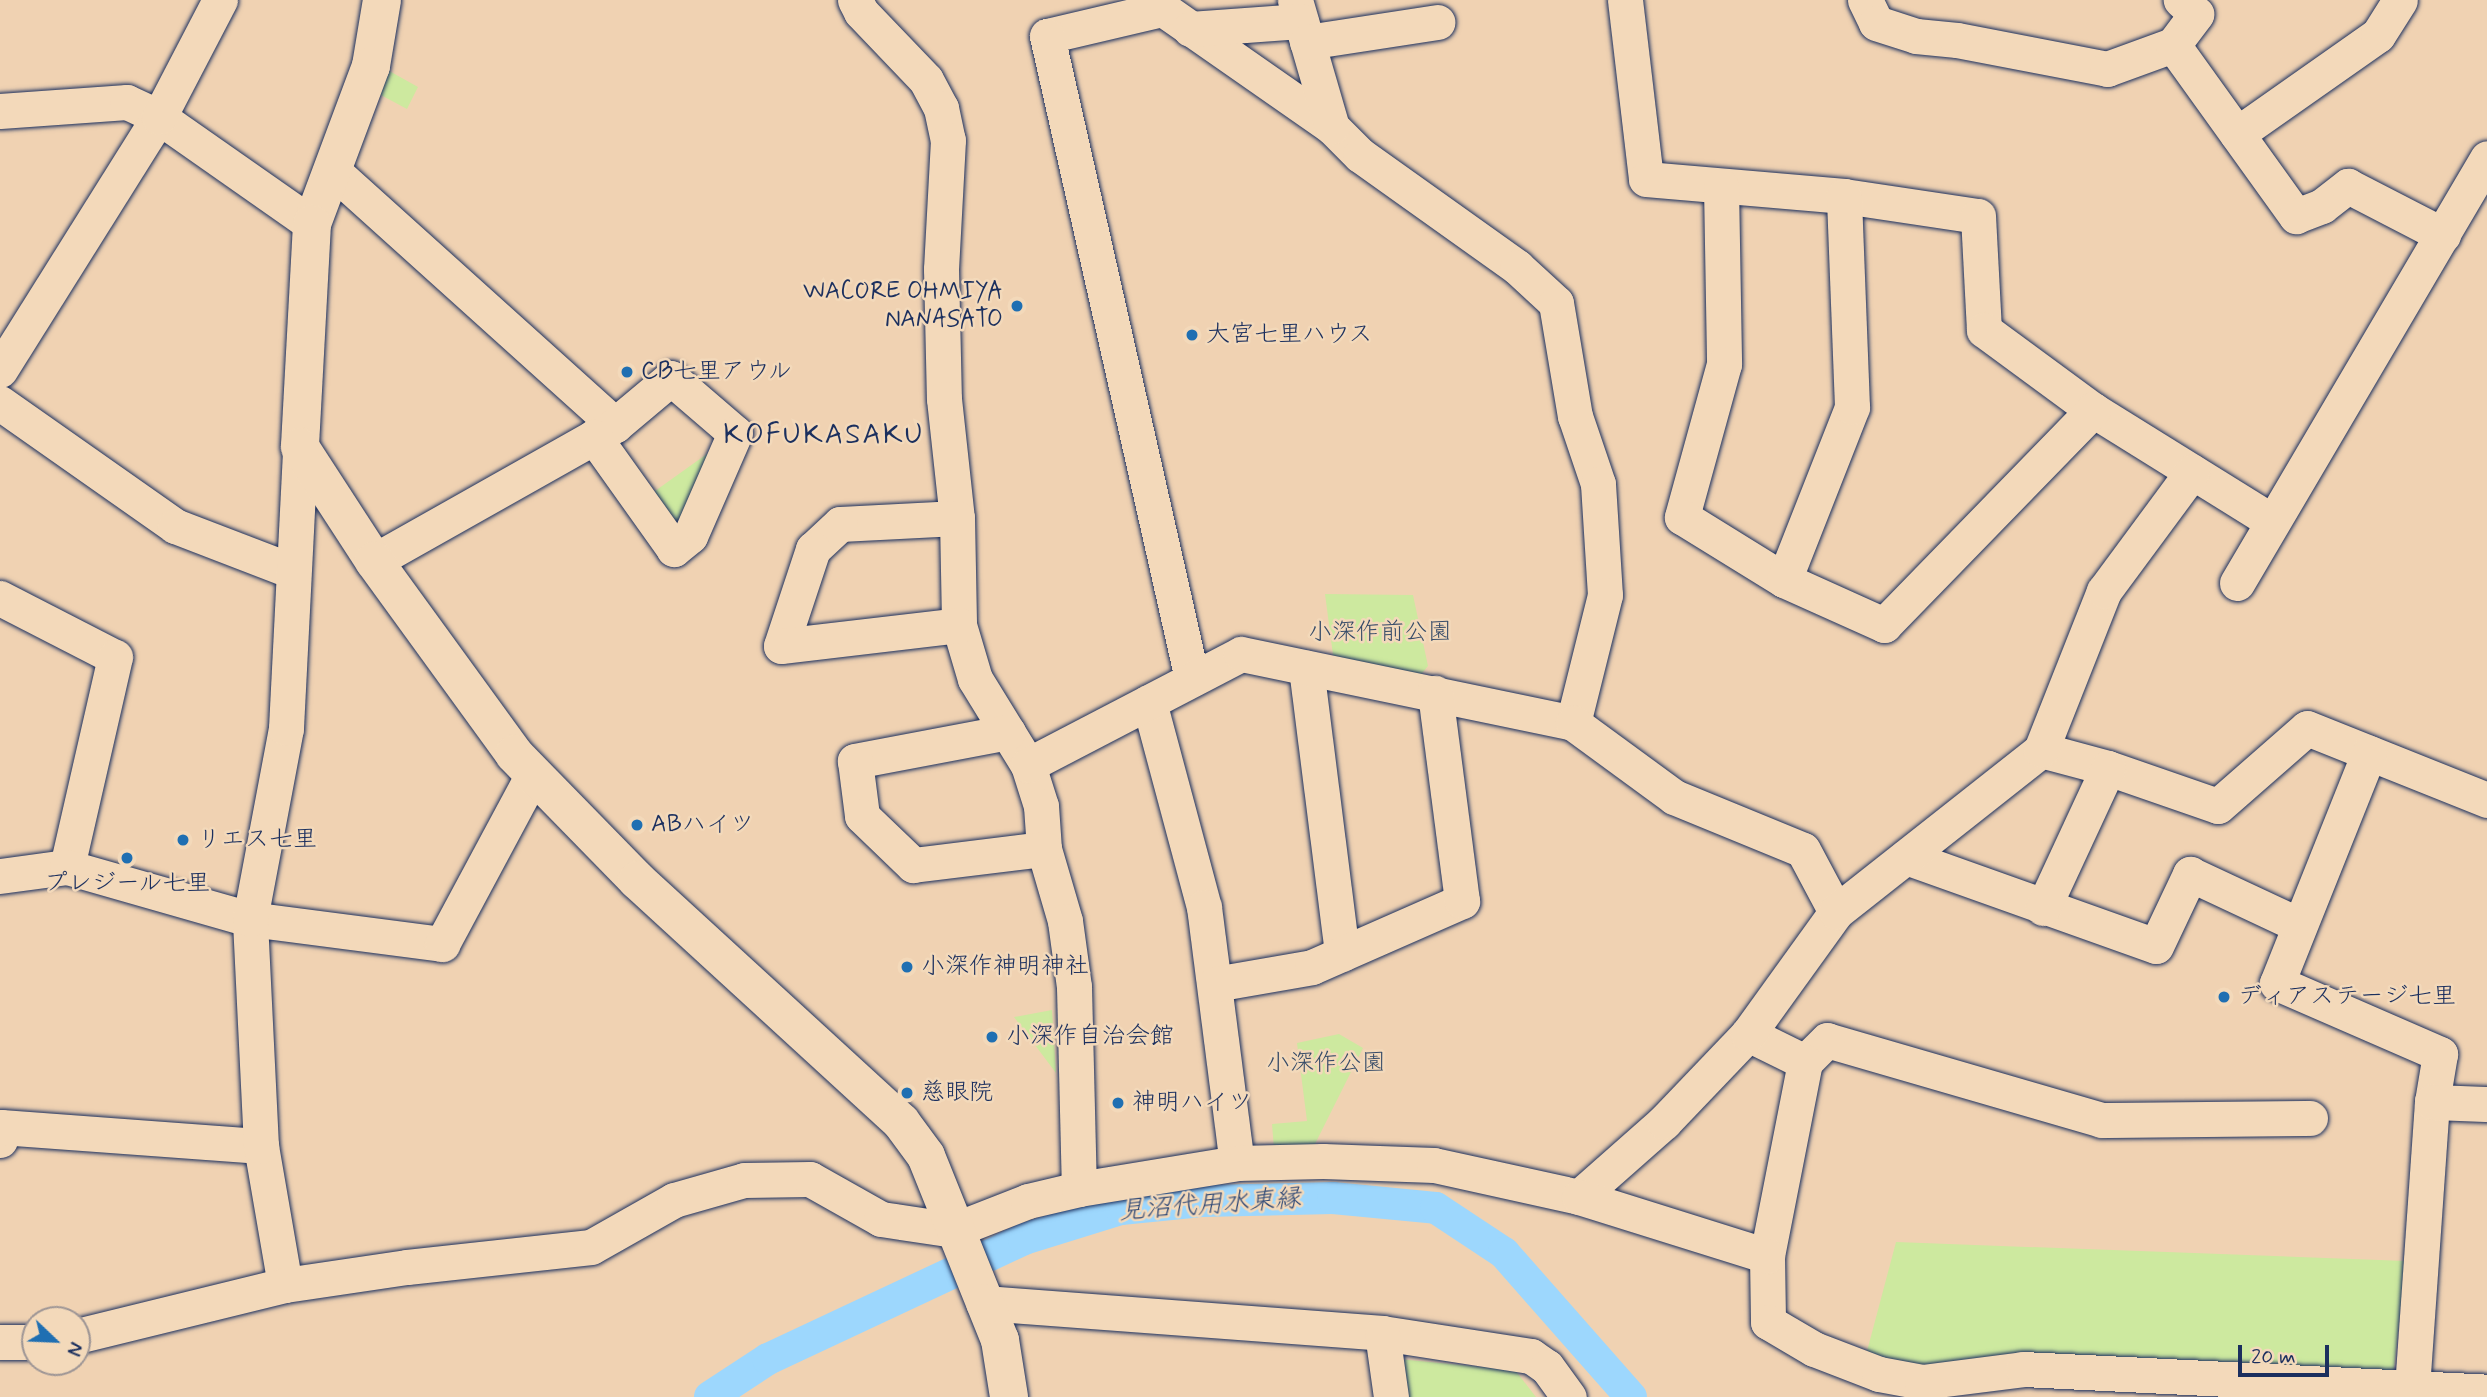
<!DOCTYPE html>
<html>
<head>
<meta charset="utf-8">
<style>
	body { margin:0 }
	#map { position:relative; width:2487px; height:1397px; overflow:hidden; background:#f0d2b2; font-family:Mynerve,"Klee One",sans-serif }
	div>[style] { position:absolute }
	.green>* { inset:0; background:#cde99f }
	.canal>* { height:32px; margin:-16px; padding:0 16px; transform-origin:16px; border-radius:16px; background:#9dd7fd }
	.roads { filter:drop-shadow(0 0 2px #1b2f5e) drop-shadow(0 0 2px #1b2f5e) }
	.street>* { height:35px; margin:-17.5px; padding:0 17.5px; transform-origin:17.5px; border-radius:17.5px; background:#f3d9ba }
	.secondary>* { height:38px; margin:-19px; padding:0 19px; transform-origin:19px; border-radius:19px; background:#f3d9ba }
	.dots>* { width:19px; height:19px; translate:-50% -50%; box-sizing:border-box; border:4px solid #f3d9ba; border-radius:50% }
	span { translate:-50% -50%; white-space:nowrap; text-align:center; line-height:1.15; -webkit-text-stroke:5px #f3d9ba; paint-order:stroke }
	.poi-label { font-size:24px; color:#1b2f5e }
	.right { translate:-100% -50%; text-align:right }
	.left { translate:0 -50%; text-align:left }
	.park-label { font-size:24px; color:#364b68 }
	.water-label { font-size:26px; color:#2e4876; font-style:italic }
	.quarter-label { font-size:28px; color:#1b2f5e; letter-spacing:2px }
	.north { position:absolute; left:21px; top:1306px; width:70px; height:70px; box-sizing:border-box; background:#f3d9ba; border:2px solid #9d9595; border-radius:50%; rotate:113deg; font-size:19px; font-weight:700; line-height:28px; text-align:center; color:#1b2f5e }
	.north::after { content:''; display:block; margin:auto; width:24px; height:32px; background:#1f6fb2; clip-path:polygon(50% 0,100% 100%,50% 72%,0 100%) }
	.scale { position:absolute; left:2238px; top:1345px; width:91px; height:32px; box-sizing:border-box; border:4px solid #1b2f5e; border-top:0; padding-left:9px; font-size:21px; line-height:24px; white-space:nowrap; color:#1b2f5e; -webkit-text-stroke:5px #f3d9ba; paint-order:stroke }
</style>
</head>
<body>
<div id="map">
	<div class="green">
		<i style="clip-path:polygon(384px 68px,418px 87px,407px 109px,379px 94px)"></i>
		<i style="clip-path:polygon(718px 446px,685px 529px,672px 530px,648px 496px)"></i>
		<i style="clip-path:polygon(1325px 594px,1413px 595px,1428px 666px,1418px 678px,1341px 665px,1333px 655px)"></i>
		<i style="clip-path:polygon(1052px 1010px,1056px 1073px,1014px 1017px)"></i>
		<i style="clip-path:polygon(1339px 1034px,1363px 1048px,1314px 1146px,1274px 1149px,1272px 1124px,1307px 1121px,1297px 1043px)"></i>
		<i style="clip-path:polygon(1896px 1242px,2406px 1261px,2393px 1377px,1862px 1370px)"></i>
		<i style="clip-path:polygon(1398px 1359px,1515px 1370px,1536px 1397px,1403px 1397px)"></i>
	</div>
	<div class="canal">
		<i style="left:710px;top:1397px;width:69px;rotate:-33.2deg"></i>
		<i style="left:768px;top:1359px;width:283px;rotate:-25.1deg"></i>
		<i style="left:1024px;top:1239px;width:102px;rotate:-17.2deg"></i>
		<i style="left:1121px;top:1209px;width:81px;rotate:-5.6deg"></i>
		<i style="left:1202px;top:1201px;width:131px;rotate:-1.3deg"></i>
		<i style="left:1333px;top:1198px;width:103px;rotate:5.5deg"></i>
		<i style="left:1436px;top:1208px;width:82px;rotate:33.5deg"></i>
		<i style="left:1504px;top:1253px;width:192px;rotate:48.6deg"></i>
	</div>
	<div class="roads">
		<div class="street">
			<i style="left:855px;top:0;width:13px;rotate:63deg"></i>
			<i style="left:861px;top:12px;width:94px;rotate:46.3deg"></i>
			<i style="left:926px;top:80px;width:32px;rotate:62deg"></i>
			<i style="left:941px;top:108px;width:33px;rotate:78deg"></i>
			<i style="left:948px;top:140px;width:129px;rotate:93.1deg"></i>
			<i style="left:941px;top:269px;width:130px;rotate:88.7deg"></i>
			<i style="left:944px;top:399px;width:120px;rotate:83.8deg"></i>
			<i style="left:957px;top:518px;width:107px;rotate:88.9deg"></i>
			<i style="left:959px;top:625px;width:56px;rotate:73.5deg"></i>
			<i style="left:975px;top:679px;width:101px;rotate:58.4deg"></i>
			<i style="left:1028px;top:765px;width:43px;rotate:72.4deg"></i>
			<i style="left:1041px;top:806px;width:43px;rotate:86deg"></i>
			<i style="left:1044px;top:849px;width:75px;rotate:73.7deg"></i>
			<i style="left:1065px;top:921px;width:67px;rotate:82.2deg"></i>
			<i style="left:1074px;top:987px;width:202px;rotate:88.6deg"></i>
			<i style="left:1150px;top:0;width:222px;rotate:34.9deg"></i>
			<i style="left:1332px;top:127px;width:40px;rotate:45deg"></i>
			<i style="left:1360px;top:155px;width:193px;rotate:35.5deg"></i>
			<i style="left:1517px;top:267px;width:53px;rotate:42.7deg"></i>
			<i style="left:1556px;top:303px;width:115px;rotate:80.5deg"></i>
			<i style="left:1575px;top:416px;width:72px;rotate:71.3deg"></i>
			<i style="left:1598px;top:484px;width:111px;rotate:86.4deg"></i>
			<i style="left:1605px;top:595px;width:132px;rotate:104deg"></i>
			<i style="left:1295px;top:0;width:132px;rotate:73.8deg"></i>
			<i style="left:1625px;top:0;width:180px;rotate:83.3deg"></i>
			<i style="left:1646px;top:179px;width:199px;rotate:4.9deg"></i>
			<i style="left:1844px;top:196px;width:135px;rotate:8.5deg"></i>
			<i style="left:1978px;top:216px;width:114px;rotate:87deg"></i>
			<i style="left:1984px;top:330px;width:135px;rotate:36.3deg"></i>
			<i style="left:2093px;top:410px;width:210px;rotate:31.9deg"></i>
			<i style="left:1865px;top:0;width:25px;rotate:64deg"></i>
			<i style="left:1876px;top:23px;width:42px;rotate:18deg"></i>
			<i style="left:1916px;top:36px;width:41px;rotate:5.6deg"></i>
			<i style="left:1957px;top:40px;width:153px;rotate:10.9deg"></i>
			<i style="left:2107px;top:69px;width:70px;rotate:-20deg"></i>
			<i style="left:2173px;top:45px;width:39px;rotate:-53deg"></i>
			<i style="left:2196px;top:14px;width:21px;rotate:-137deg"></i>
			<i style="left:1162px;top:9px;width:118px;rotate:166.8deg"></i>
			<i style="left:1047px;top:36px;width:659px;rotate:77.29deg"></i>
			<i style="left:1190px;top:29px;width:111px;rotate:-4.1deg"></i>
			<i style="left:1307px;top:42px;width:132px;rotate:-8.7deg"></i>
			<i style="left:2173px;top:45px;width:211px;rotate:54.3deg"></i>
			<i style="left:2296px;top:216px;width:28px;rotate:-21deg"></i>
			<i style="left:2322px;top:206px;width:33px;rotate:-38deg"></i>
			<i style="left:2348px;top:186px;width:107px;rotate:27.3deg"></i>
			<i style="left:0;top:111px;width:127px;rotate:-4.1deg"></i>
			<i style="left:127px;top:102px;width:35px;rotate:25deg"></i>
			<i style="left:159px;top:117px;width:187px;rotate:35deg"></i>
			<i style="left:2237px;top:134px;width:172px;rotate:-35.1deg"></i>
			<i style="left:2378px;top:35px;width:41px;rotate:-57.8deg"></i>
			<i style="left:332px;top:170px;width:381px;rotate:42deg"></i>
			<i style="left:1721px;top:186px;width:178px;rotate:89deg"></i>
			<i style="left:1724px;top:364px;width:159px;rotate:105.4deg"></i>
			<i style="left:1682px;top:517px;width:120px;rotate:31.7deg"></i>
			<i style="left:1784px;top:580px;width:110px;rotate:24.2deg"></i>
			<i style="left:1884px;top:625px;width:300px;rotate:-45.8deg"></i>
			<i style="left:0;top:370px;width:299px;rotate:-57.9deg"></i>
			<i style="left:159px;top:117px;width:132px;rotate:-62.5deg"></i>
			<i style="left:0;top:403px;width:214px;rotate:35.1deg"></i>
			<i style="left:175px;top:526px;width:125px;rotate:21deg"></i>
			<i style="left:957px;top:518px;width:117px;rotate:177.1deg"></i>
			<i style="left:840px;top:524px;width:37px;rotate:137deg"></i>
			<i style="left:813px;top:549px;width:102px;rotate:108.3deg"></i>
			<i style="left:781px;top:646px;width:179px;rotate:-6.7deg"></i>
			<i style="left:374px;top:561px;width:277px;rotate:-29.4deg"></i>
			<i style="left:615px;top:425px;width:73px;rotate:-40deg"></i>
			<i style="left:671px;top:378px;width:84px;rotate:40.7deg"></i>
			<i style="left:735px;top:433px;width:112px;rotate:113.6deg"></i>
			<i style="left:690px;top:536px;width:21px;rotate:141deg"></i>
			<i style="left:674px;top:549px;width:138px;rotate:-125.5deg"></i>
			<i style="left:1784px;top:580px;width:186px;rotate:-68.5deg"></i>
			<i style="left:1852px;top:407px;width:211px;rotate:-92.2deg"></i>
			<i style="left:2237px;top:583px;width:493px;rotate:-59.5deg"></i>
			<i style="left:0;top:598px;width:129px;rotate:27.2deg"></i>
			<i style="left:115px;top:657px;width:215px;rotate:102.9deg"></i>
			<i style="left:1306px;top:668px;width:288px;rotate:82.8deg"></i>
			<i style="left:1149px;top:702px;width:212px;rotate:75deg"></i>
			<i style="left:1204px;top:907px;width:258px;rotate:82.7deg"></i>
			<i style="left:1008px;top:732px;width:156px;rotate:169.3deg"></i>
			<i style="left:855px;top:761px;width:55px;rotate:82.7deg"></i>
			<i style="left:862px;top:816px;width:71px;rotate:43.9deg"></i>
			<i style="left:913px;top:865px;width:132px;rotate:-7deg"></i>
			<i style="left:2041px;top:750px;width:69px;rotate:15deg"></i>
			<i style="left:2108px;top:768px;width:116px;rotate:19.1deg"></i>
			<i style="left:2218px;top:806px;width:118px;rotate:-41.2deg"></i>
			<i style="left:2307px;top:728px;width:194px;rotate:21.8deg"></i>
			<i style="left:2369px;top:753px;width:248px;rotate:111.8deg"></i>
			<i style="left:2277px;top:983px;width:178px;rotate:23.5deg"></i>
			<i style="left:2440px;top:1054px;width:49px;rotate:99.5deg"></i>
			<i style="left:2432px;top:1102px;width:287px;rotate:94deg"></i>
			<i style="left:1028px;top:765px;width:240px;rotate:-27.5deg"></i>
			<i style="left:1241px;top:654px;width:339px;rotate:11.7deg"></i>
			<i style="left:1573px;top:723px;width:125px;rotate:36.2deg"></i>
			<i style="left:1674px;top:797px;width:139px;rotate:22.3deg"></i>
			<i style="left:1803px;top:850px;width:70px;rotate:62deg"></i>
			<i style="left:1906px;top:857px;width:265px;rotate:19.6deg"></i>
			<i style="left:2156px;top:946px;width:80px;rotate:-64.7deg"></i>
			<i style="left:2190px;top:874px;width:120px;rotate:25.1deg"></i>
			<i style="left:0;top:876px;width:68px;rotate:-7.7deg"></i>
			<i style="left:67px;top:867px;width:190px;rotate:15.9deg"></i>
			<i style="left:250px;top:919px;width:194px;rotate:7.4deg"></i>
			<i style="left:442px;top:944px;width:193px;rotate:-61.8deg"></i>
			<i style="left:2043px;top:908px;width:154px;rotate:-65.1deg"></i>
			<i style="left:1215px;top:984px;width:98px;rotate:-9.9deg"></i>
			<i style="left:1312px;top:967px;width:164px;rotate:-23.7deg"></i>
			<i style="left:1462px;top:901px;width:210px;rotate:-97.4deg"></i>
			<i style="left:1748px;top:1034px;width:64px;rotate:26.2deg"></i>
			<i style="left:2432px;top:1102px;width:55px;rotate:2.1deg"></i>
			<i style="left:2310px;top:1118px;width:208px;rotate:179.4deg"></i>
			<i style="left:2102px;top:1120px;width:286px;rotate:-163.8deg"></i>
			<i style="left:1827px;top:1040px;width:31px;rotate:135deg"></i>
			<i style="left:1805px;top:1062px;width:198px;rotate:101.1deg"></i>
			<i style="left:1767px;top:1256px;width:66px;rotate:89.1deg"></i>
			<i style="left:1768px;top:1322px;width:53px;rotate:30.4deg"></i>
			<i style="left:1814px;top:1349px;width:70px;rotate:21deg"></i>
			<i style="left:1879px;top:1374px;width:44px;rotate:10.5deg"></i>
			<i style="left:1922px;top:1382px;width:102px;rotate:-7.3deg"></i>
			<i style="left:2023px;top:1369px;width:465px;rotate:2.8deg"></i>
			<i style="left:0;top:1140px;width:13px;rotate:-86deg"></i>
			<i style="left:1px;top:1127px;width:261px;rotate:4.2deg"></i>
			<i style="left:1579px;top:1197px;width:113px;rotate:-41.4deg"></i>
			<i style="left:1664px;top:1122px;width:122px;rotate:-46.3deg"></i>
			<i style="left:1748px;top:1034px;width:150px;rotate:-54.2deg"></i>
			<i style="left:1836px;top:912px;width:261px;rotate:-38.3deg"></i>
			<i style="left:2041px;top:750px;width:171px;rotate:-68.4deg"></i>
			<i style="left:2104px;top:591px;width:148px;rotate:-53.5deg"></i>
			<i style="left:285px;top:1285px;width:141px;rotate:-99.8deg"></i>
			<i style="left:261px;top:1146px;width:227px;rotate:-92.8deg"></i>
			<i style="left:250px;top:919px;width:194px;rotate:-79.3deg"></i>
			<i style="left:286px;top:728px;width:281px;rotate:-87.1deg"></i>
			<i style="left:985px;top:1303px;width:398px;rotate:4.3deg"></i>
			<i style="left:1382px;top:1333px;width:151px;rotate:8.8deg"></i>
			<i style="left:1531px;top:1356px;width:19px;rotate:35deg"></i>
			<i style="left:1547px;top:1367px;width:37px;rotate:54deg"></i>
			<i style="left:1382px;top:1333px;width:65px;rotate:82deg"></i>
			<i style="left:77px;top:1336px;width:214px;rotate:-13.8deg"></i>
			<i style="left:285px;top:1285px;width:123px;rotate:-8.4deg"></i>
			<i style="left:407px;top:1267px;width:185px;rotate:-6.2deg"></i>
			<i style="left:591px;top:1247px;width:95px;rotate:-29.5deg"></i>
			<i style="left:674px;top:1200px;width:73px;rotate:-15.9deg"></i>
			<i style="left:744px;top:1180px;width:66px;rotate:-0.9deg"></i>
			<i style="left:810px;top:1179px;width:81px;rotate:29.4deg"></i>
			<i style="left:881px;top:1219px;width:74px;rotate:8.6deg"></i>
			<i style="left:954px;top:1230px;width:79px;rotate:-21.4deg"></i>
			<i style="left:1028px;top:1201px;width:52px;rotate:-13.2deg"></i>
			<i style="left:1079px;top:1189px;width:160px;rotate:-9.3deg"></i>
			<i style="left:1237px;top:1163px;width:86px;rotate:-1.3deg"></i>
			<i style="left:1323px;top:1161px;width:111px;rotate:2.1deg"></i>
			<i style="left:1434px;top:1165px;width:148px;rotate:12.4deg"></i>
			<i style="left:1579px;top:1197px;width:197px;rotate:17.4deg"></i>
			<i style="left:0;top:1342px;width:35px"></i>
		</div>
		<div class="secondary">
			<i style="left:382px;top:0;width:67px;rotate:99.5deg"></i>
			<i style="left:371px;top:66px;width:169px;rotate:110.5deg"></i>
			<i style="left:312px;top:224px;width:223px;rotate:93.1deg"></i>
			<i style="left:300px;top:447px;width:136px;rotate:57deg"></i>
			<i style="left:374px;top:561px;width:238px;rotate:54deg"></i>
			<i style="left:514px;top:754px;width:176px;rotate:45.7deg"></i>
			<i style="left:637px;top:880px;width:358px;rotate:42.5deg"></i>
			<i style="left:901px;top:1122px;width:42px;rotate:53.7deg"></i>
			<i style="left:926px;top:1156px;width:158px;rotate:68.1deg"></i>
			<i style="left:985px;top:1303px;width:40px;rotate:68deg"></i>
			<i style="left:1000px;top:1340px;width:58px;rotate:81deg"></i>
		</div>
	</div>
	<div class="dots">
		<i style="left:1017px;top:306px;background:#1f6fb2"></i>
		<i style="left:1192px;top:335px;background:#1f6fb2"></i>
		<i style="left:627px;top:372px;background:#1f6fb2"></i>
		<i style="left:637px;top:825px;background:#1f6fb2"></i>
		<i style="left:183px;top:840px;background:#1f6fb2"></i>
		<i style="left:127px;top:858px;background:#1f6fb2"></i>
		<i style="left:907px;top:967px;background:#1f6fb2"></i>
		<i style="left:2224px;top:997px;background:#1f6fb2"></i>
		<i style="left:992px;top:1037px;background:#1f6fb2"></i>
		<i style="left:907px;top:1093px;background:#1f6fb2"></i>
		<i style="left:1118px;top:1103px;background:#1f6fb2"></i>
	</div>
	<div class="poi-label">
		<span class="right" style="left:1003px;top:306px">WACORE OHMIYA<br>NANASATO</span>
		<span class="left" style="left:1206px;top:335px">大宮七里ハウス</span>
		<span class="left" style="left:641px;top:372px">CB七里アウル</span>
		<span class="left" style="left:651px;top:825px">ABハイツ</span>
		<span class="left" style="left:197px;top:840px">リエス七里</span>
		<span style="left:127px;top:884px">プレジール七里</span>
		<span class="left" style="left:921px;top:967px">小深作神明神社</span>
		<span class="left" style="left:2238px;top:997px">ディアステージ七里</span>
		<span class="left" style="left:1006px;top:1037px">小深作自治会館</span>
		<span class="left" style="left:921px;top:1093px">慈眼院</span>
		<span class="left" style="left:1132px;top:1103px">神明ハイツ</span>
	</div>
	<div class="park-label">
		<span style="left:1380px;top:633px">小深作前公園</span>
		<span style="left:1326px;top:1064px">小深作公園</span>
	</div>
	<div class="water-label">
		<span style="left:1210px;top:1206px;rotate:-4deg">見沼代用水東縁</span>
	</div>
	<div class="quarter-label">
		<span style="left:824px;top:436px">KOFUKASAKU</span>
	</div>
	<div class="north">N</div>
	<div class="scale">20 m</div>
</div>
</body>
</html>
